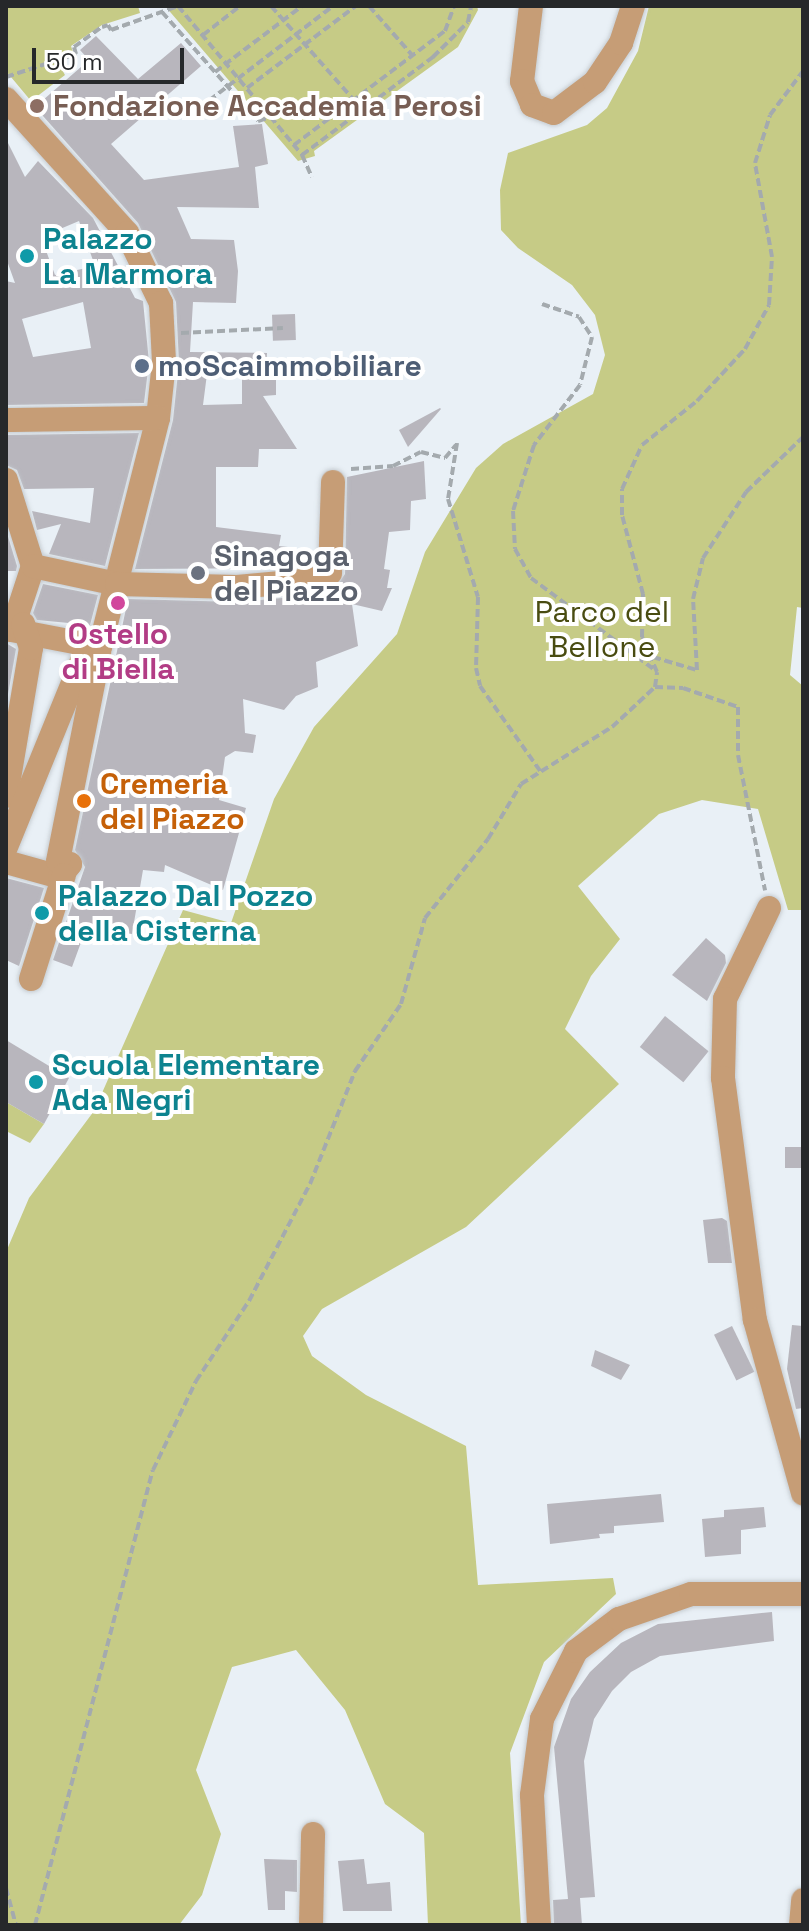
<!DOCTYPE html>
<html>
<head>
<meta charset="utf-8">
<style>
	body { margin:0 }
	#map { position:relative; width:809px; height:1931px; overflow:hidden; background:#e9f0f6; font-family:"Space Grotesk",sans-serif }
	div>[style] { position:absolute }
	.green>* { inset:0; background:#c6cb86 }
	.building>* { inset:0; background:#b8b6bd; transform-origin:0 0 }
	.path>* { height:4px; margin-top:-2px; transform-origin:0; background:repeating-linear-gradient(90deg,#a4aaae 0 8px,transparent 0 12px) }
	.roads { filter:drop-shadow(0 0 2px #c6ccd1) drop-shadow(0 0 2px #c6ccd1) }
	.minor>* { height:24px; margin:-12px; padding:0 12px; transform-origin:12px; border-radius:12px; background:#c69d76 }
	.dots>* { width:22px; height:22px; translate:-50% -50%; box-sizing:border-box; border:4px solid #fff; border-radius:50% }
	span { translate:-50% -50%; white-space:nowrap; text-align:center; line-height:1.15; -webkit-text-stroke:8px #fff; paint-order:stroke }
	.education-label { font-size:30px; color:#785e54; font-weight:700 }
	.left { translate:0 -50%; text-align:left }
	.culture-label { font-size:30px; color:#0d838f; font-weight:700 }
	.service-label { font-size:30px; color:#4e5e75; font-weight:700 }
	.worship-label { font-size:30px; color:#5b616d; font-weight:700 }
	.park-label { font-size:30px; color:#494c11 }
	.hotel-label { font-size:30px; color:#b23c85; font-weight:700 }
	.food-label { font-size:30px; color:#c56008; font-weight:700 }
	.frame { position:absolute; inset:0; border:8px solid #26282a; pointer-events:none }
	.scale { position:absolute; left:32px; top:48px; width:152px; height:36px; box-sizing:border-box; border:4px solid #26282a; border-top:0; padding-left:10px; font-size:24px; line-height:28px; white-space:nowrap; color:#26282a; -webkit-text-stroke:6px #fff; paint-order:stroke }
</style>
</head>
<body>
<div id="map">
	<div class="green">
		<i style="clip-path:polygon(6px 6px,138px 6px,140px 13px,102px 25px,71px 46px,73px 52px,57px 61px,65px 75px,31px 101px,6px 71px)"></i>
		<i style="clip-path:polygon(165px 6px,477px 6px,478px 10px,458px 47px,314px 151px,315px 156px,298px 161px)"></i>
		<i style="clip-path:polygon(649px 6px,803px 6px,803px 608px,797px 607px,790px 675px,803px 686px,803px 910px,788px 910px,758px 809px,702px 800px,659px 814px,578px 886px,620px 939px,591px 976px,565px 1029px,619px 1084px,466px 1227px,322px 1309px,303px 1336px,312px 1356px,366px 1395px,466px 1446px,478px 1585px,613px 1578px,616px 1594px,544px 1662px,510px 1753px,521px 1925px,428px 1925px,424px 1833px,385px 1804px,345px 1710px,296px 1650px,232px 1667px,196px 1770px,221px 1834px,202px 1895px,179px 1925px,6px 1925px,6px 1252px,29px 1198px,94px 1111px,183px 910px,231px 923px,274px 799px,314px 727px,397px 634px,425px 552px,476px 468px,503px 444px,593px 394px,605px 355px,595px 315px,572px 285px,518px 248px,501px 230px,500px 190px,508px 153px,587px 125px,607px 108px,638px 51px)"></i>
		<i style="clip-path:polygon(6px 1102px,44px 1124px,30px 1143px,6px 1131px)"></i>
	</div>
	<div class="building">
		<i style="clip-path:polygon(evenodd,96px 36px,138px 79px,181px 43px,201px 66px,111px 144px,144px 180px,239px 167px,233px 126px,262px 124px,268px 164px,255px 167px,259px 208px,177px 207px,191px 239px,234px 240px,238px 271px,236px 303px,193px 302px,190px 352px,267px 353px,266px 373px,276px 374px,276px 395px,263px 396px,297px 449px,259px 449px,258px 467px,216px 467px,216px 527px,281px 535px,279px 546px,288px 547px,283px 568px,135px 569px,173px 420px,179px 363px,176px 302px,138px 223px,35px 107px,89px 60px,80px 50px,96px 36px,242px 371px,242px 404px,203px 405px,207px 374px,242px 371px)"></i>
		<i style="clip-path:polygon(evenodd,6px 139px,25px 177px,38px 161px,93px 218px,135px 298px,143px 301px,149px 362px,144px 403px,6px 405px,6px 281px,15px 283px,6px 258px,6px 139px,79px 221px,95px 266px,55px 275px,41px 237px,79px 221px,6px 139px,83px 302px,91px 348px,33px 357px,22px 319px,83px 302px)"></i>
		<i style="left:295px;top:314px;width:26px;height:23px;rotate:88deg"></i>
		<i style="clip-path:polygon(440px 408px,441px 409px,408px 447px,399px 430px)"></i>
		<i style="clip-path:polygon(139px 433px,105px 566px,49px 554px,61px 524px,37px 530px,32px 511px,90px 523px,94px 488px,24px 489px,17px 470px,6px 465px,6px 435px)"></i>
		<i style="clip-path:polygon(424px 461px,426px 499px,411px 501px,410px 530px,389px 532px,384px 569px,390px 570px,387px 588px,392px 588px,382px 611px,352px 604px,358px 646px,316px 662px,318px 687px,296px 696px,284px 710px,243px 699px,245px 733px,256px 735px,253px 753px,235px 751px,225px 757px,219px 800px,246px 808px,223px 890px,165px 865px,164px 872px,143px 870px,132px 934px,87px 926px,72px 967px,53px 960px,85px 867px,75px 850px,128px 599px,238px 602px,315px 595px,336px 587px,345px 574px,347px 477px)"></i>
		<i style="clip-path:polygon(6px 530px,17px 566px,16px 571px,6px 571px)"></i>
		<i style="clip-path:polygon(43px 584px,98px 595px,90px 625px,37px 620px,33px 613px)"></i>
		<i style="clip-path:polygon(6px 643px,16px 649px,6px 706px)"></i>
		<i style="clip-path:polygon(6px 878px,44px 888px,19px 966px,6px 960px)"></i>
		<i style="clip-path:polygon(706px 938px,725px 955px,726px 963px,707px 1001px,672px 975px)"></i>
		<i style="left:665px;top:1016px;width:56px;height:40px;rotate:39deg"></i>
		<i style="clip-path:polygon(6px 1040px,69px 1078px,44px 1124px,6px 1102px)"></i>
		<i style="left:803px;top:1147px;width:21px;height:18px;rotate:90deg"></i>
		<i style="clip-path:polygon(722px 1218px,727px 1221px,732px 1263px,708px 1263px,703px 1220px)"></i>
		<i style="clip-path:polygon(792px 1325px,803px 1326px,803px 1408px,796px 1409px,787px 1369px)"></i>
		<i style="left:732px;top:1326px;width:51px;height:20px;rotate:64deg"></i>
		<i style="clip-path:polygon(595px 1350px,630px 1365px,621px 1380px,591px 1366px)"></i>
		<i style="clip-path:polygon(661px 1494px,664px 1522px,614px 1526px,614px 1533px,599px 1534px,600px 1538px,550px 1544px,547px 1504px)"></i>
		<i style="clip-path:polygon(764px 1507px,766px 1527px,741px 1530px,741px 1554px,705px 1557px,702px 1519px,724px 1517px,724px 1510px)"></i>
		<i style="clip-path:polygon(772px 1612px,774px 1641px,660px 1656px,631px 1672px,612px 1691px,594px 1719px,584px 1761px,595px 1897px,580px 1898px,582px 1925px,554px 1925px,553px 1900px,568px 1899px,554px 1747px,571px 1699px,590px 1672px,621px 1643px,658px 1624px)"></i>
		<i style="clip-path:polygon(264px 1859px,297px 1860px,297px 1892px,285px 1891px,285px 1910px,268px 1910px)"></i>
		<i style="clip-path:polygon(364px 1859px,367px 1884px,390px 1882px,392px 1911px,343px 1911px,338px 1861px)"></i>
	</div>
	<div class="path">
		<i style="left:178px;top:6px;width:194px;rotate:50.2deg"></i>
		<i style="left:302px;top:155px;width:164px;rotate:-36.8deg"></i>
		<i style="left:433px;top:57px;width:49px;rotate:-45deg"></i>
		<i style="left:468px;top:22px;width:16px;rotate:-79deg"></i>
		<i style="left:271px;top:6px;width:125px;rotate:48.6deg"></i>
		<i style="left:369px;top:6px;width:65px;rotate:48.7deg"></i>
		<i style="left:162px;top:12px;width:145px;rotate:48.6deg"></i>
		<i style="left:258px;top:121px;width:13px;rotate:-18deg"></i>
		<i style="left:203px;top:35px;width:47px;rotate:-38.1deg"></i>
		<i style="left:215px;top:72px;width:109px;rotate:-37.2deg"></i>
		<i style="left:6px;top:77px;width:74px;rotate:-18.2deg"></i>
		<i style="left:76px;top:54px;width:7px;rotate:-106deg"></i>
		<i style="left:74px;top:47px;width:34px;rotate:-36deg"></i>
		<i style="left:102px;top:27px;width:6px;rotate:-18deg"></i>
		<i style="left:108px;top:25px;width:6px;rotate:59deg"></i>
		<i style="left:111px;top:30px;width:71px;rotate:-19.7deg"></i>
		<i style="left:247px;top:88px;width:136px;rotate:-37deg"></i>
		<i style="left:190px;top:115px;width:180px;rotate:-37.3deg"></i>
		<i style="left:294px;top:145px;width:189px;rotate:-37.1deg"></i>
		<i style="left:445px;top:31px;width:27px;rotate:-70deg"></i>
		<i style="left:302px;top:155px;width:24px;rotate:66deg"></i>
		<i style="left:542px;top:304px;width:39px;rotate:19deg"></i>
		<i style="left:579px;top:317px;width:24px;rotate:57deg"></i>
		<i style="left:592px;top:337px;width:49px;rotate:104deg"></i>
		<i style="left:580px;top:385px;width:76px;rotate:127.5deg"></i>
		<i style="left:534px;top:445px;width:69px;rotate:107.7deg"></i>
		<i style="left:513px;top:511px;width:38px;rotate:87deg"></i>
		<i style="left:515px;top:549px;width:33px;rotate:61deg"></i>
		<i style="left:531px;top:578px;width:154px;rotate:36.6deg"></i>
		<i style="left:181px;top:333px;width:102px;rotate:-2.8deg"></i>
		<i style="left:457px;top:443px;width:57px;rotate:99.1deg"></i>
		<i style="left:448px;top:499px;width:102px;rotate:73deg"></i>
		<i style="left:478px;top:597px;width:71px;rotate:91.6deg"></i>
		<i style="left:476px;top:668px;width:18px;rotate:77deg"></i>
		<i style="left:480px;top:686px;width:105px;rotate:54.7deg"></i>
		<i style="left:351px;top:469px;width:42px;rotate:-4.1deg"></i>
		<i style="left:393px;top:466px;width:31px;rotate:-27deg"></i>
		<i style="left:421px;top:452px;width:25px;rotate:14deg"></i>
		<i style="left:445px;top:458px;width:17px;rotate:-50deg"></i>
		<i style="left:653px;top:657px;width:46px;rotate:16.5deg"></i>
		<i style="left:697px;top:670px;width:71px;rotate:-93.2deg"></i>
		<i style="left:693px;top:599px;width:42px;rotate:-76.3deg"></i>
		<i style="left:703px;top:558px;width:79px;rotate:-56.9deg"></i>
		<i style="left:746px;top:492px;width:79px;rotate:-44deg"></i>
		<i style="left:655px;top:687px;width:28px;rotate:2deg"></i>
		<i style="left:683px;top:688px;width:58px;rotate:19.1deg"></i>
		<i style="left:738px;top:707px;width:48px;rotate:90deg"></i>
		<i style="left:738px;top:755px;width:138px;rotate:78.7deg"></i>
		<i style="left:6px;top:1888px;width:38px;rotate:75deg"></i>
		<i style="left:35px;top:1925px;width:470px;rotate:-75.5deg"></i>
		<i style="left:153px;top:1470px;width:99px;rotate:-64.2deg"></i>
		<i style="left:196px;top:1381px;width:96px;rotate:-56.5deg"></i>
		<i style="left:249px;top:1301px;width:132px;rotate:-62.5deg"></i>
		<i style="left:310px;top:1184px;width:122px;rotate:-68.3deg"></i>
		<i style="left:355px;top:1071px;width:81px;rotate:-55.5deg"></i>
		<i style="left:401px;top:1004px;width:89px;rotate:-74.4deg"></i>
		<i style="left:425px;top:918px;width:101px;rotate:-51.4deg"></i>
		<i style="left:488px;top:839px;width:64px;rotate:-59deg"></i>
		<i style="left:521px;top:784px;width:107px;rotate:-32.1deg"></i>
		<i style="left:612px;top:727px;width:59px;rotate:-42.9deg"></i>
		<i style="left:655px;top:687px;width:15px;rotate:-82deg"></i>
		<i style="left:657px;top:672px;width:38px;rotate:-113deg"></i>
		<i style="left:642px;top:637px;width:43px;rotate:-88.7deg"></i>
		<i style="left:643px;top:594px;width:82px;rotate:-104.9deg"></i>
		<i style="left:622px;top:515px;width:26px;rotate:-90deg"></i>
		<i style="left:622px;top:489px;width:48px;rotate:-65.6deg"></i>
		<i style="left:642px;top:445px;width:70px;rotate:-38.7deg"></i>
		<i style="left:697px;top:401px;width:71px;rotate:-47.3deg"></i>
		<i style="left:745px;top:349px;width:50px;rotate:-61.4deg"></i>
		<i style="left:769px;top:305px;width:48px;rotate:-86.4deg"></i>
		<i style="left:772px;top:257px;width:96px;rotate:-100.3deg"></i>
		<i style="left:755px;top:163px;width:50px;rotate:-72.6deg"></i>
		<i style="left:770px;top:115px;width:55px;rotate:-53.1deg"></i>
	</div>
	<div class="roads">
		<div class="minor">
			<i style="left:531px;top:6px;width:76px;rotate:96.8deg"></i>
			<i style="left:522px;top:81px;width:26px;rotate:67deg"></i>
			<i style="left:532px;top:105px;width:23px;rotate:20deg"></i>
			<i style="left:554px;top:113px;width:51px;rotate:-37.1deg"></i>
			<i style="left:595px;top:82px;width:47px;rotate:-56.3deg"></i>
			<i style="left:621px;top:43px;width:39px;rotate:-72deg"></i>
			<i style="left:6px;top:99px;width:181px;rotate:47.9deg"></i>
			<i style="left:127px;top:233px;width:78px;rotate:64.1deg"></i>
			<i style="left:161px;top:303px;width:59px;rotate:87.1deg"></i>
			<i style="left:164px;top:362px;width:56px;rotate:96.1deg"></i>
			<i style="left:158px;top:418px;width:236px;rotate:104.2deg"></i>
			<i style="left:100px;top:647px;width:90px;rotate:-169.1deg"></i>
			<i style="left:12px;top:630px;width:67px;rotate:-71.8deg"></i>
			<i style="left:6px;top:420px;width:152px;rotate:-0.8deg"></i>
			<i style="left:6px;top:480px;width:90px;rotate:72.6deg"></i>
			<i style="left:33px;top:566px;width:86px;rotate:12.1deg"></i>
			<i style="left:117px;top:584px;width:120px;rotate:1.4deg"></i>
			<i style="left:237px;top:587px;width:77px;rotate:-5.2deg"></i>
			<i style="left:314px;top:580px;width:17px;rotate:-24deg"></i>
			<i style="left:330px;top:573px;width:91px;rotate:-88.1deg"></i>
			<i style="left:6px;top:796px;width:150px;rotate:-80.4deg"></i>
			<i style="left:31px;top:648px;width:25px;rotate:-108deg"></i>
			<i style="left:6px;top:847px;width:217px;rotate:-67.8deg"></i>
			<i style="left:6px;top:862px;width:56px;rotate:15.5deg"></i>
			<i style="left:60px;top:877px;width:16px;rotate:-52deg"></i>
			<i style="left:70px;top:864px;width:12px;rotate:-166deg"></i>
			<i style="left:58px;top:861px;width:212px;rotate:-78.8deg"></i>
			<i style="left:99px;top:653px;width:19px;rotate:-133deg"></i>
			<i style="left:769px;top:908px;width:101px;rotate:115.8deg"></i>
			<i style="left:725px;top:999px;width:79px;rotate:91.5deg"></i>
			<i style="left:723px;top:1078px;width:244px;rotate:82.5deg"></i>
			<i style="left:755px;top:1320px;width:180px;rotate:74.5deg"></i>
			<i style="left:31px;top:979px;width:109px;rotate:-72.4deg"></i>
			<i style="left:311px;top:1925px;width:91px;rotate:-88.7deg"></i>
			<i style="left:539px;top:1925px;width:130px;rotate:-93.1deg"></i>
			<i style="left:532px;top:1795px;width:77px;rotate:-82.5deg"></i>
			<i style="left:542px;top:1719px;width:76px;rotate:-63.4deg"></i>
			<i style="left:576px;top:1651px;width:54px;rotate:-36.7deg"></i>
			<i style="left:619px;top:1619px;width:76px;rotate:-19.1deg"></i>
			<i style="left:691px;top:1594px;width:112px"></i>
			<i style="left:801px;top:1925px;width:25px;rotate:-85deg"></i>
		</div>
	</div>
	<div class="dots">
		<i style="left:37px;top:106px;background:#8d6e63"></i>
		<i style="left:27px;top:256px;background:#0f9aa8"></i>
		<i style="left:142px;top:366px;background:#5c6f8a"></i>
		<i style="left:198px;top:573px;background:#6b7280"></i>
		<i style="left:118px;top:603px;background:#d1479c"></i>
		<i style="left:84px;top:801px;background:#e8710a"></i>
		<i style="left:42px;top:913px;background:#0f9aa8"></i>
		<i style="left:36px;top:1082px;background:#0f9aa8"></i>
	</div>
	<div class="education-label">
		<span class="left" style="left:53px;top:106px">Fondazione Accademia Perosi</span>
	</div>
	<div class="culture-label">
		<span class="left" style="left:43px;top:256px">Palazzo<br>La Marmora</span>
		<span class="left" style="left:58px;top:913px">Palazzo Dal Pozzo<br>della Cisterna</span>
		<span class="left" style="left:52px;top:1082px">Scuola Elementare<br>Ada Negri</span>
	</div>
	<div class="service-label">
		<span class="left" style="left:158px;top:366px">moScaimmobiliare</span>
	</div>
	<div class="worship-label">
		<span class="left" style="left:214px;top:573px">Sinagoga<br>del Piazzo</span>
	</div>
	<div class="park-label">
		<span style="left:602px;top:629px">Parco del<br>Bellone</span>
	</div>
	<div class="hotel-label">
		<span style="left:118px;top:651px">Ostello<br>di Biella</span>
	</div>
	<div class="food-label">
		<span class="left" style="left:100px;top:801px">Cremeria<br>del Piazzo</span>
	</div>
	<div class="frame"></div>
	<div class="scale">50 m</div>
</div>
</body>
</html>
